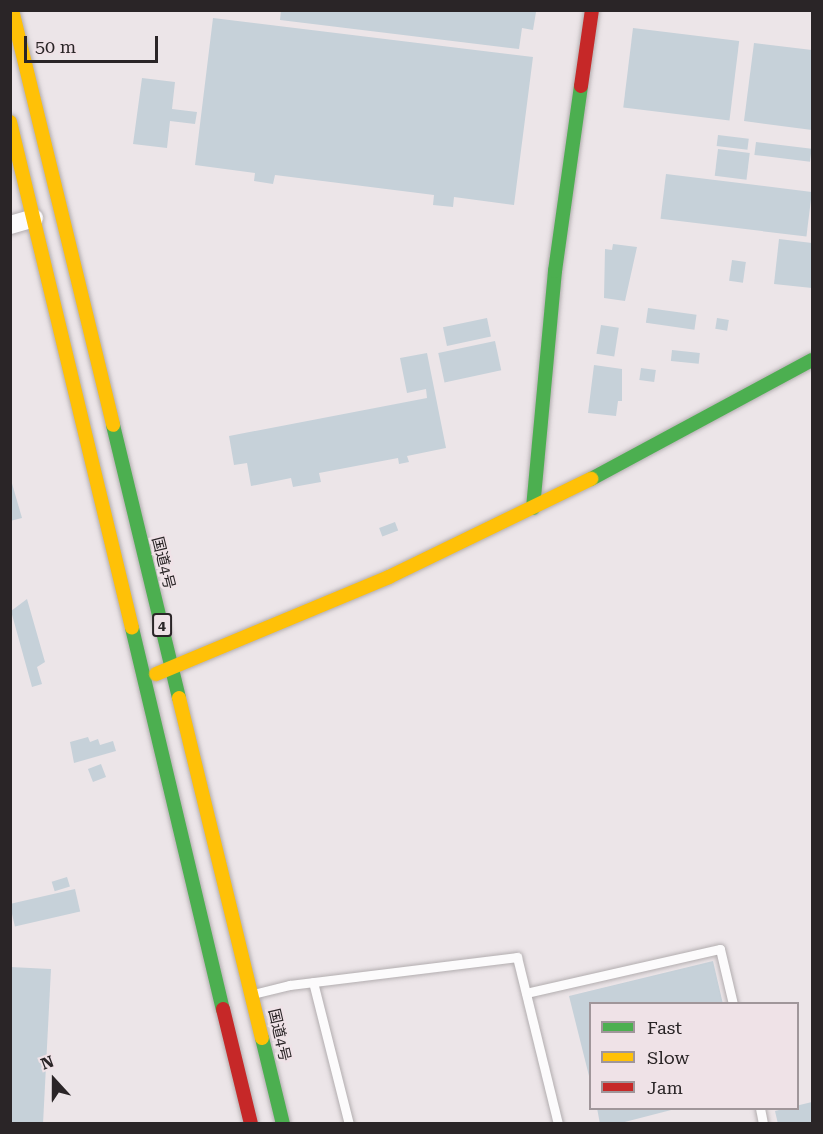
<!DOCTYPE html>
<html>
<head>
<meta charset="utf-8">
<style>
	body { margin:0 }
	#map { position:relative; width:823px; height:1134px; overflow:hidden; background:#ece5e8; font-family:"Roboto Serif","Noto Sans JP",serif }
	div>[style] { position:absolute }
	.building>* { inset:0; background:#c6d1d9; transform-origin:0 0 }
	.roads { filter:drop-shadow(0 0 2px #b2adaf) drop-shadow(0 0 2px #b2adaf) }
	.lane>* { height:9px; margin:-4.5px; padding:0 4.5px; transform-origin:4.5px; border-radius:4.5px; background:#fcfbfc }
	.street>* { height:18px; margin:-9px; padding:0 9px; transform-origin:9px; border-radius:9px; background:#fcfbfc }
	.fast>* { height:14px; margin:-7px; padding:0 7px; transform-origin:7px; border-radius:7px; background:#4caf50 }
	.slow>* { height:14px; margin:-7px; padding:0 7px; transform-origin:7px; border-radius:7px; background:#ffc107 }
	.jam>* { height:14px; margin:-7px; padding:0 7px; transform-origin:7px; border-radius:7px; background:#c62828 }
	span { translate:-50% -50%; white-space:nowrap; text-align:center; line-height:1.15; -webkit-text-stroke:5px #efe2e7; paint-order:stroke }
	.shield-label span { padding:2px 4px; background:#efe2e7; border:2px solid; border-radius:4px; -webkit-text-stroke-width:0 }
	.shield-label { font-size:14px; color:#2a2527; font-weight:700 }
	.street-label { font-size:15px; color:#2a2527 }
	.frame { position:absolute; inset:0; border:12px solid #2a2527; pointer-events:none }
	.legend { position:absolute; left:589px; top:1002px; width:210px; height:108px; box-sizing:border-box; background:#efe2e7; border:2px solid #a0969a; margin:0; padding:8px 10px; list-style:none; font-size:18px; color:#2a2527 }
	.legend li { display:flex; align-items:center; gap:12px; height:30px }
	.legend b { width:30px; border:2px solid #a0969a }
	.north { position:absolute; left:24px; top:1050px; width:60px; height:60px; -webkit-text-stroke:4px #efe2e7; paint-order:stroke; rotate:339deg; font-size:16px; font-weight:700; line-height:24px; text-align:center; color:#2a2527 }
	.north::after { content:''; display:block; margin:auto; width:21px; height:27px; background:#2a2527; clip-path:polygon(50% 0,100% 100%,50% 72%,0 100%) }
	.scale { position:absolute; left:24px; top:36px; width:134px; height:27px; box-sizing:border-box; border:3px solid #2a2527; border-top:0; padding-left:8px; font-size:18px; line-height:21px; white-space:nowrap; color:#2a2527; -webkit-text-stroke:4px #efe2e7; paint-order:stroke }
</style>
</head>
<body>
<div id="map">
	<div class="building">
		<i style="clip-path:polygon(281px 10px,524px 10px,536px 12px,533px 30px,522px 28px,519px 49px,280px 20px)"></i>
		<i style="clip-path:polygon(213px 18px,533px 57px,514px 205px,454px 197px,453px 207px,433px 205px,434px 195px,275px 175px,273px 184px,254px 181px,255px 173px,195px 165px)"></i>
		<i style="left:633px;top:28px;width:107px;height:80px;rotate:7deg"></i>
		<i style="clip-path:polygon(754px 43px,812px 50px,812px 130px,744px 121px)"></i>
		<i style="clip-path:polygon(142px 78px,175px 82px,172px 109px,197px 112px,195px 124px,170px 121px,167px 148px,133px 144px)"></i>
		<i style="left:718px;top:135px;width:31px;height:11px;rotate:7deg"></i>
		<i style="left:756px;top:142px;width:56px;height:13px;rotate:7deg"></i>
		<i style="left:718px;top:149px;width:32px;height:27px;rotate:7deg"></i>
		<i style="left:666px;top:174px;width:147px;height:45px;rotate:7deg"></i>
		<i style="clip-path:polygon(779px 239px,812px 243px,812px 288px,774px 284px)"></i>
		<i style="clip-path:polygon(613px 244px,637px 247px,625px 301px,604px 298px,605px 249px,612px 250px)"></i>
		<i style="left:732px;top:260px;width:14px;height:21px;rotate:8deg"></i>
		<i style="left:648px;top:308px;width:49px;height:15px;rotate:8deg"></i>
		<i style="left:487px;top:318px;width:19px;height:45px;rotate:78deg"></i>
		<i style="left:717px;top:318px;width:12px;height:11px;rotate:9deg"></i>
		<i style="left:601px;top:325px;width:18px;height:29px;rotate:9deg"></i>
		<i style="left:495px;top:341px;width:30px;height:58px;rotate:78deg"></i>
		<i style="left:672px;top:350px;width:28px;height:11px;rotate:6deg"></i>
		<i style="clip-path:polygon(427px 353px,446px 448px,407px 456px,409px 462px,399px 464px,398px 458px,319px 473px,321px 482px,293px 487px,291px 478px,251px 486px,247px 463px,234px 465px,229px 436px,427px 398px,426px 389px,407px 393px,400px 358px)"></i>
		<i style="clip-path:polygon(594px 365px,622px 369px,622px 401px,618px 401px,616px 416px,588px 413px)"></i>
		<i style="left:641px;top:368px;width:15px;height:12px;rotate:8deg"></i>
		<i style="clip-path:polygon(11px 480px,22px 518px,10px 521px,10px 481px)"></i>
		<i style="left:395px;top:522px;width:9px;height:17px;rotate:69deg"></i>
		<i style="clip-path:polygon(27px 599px,45px 662px,37px 667px,42px 684px,32px 687px,11px 611px)"></i>
		<i style="clip-path:polygon(88px 737px,90px 742px,98px 739px,100px 745px,113px 741px,116px 751px,74px 763px,70px 742px)"></i>
		<i style="left:101px;top:764px;width:14px;height:14px;rotate:69deg"></i>
		<i style="left:67px;top:877px;width:10px;height:16px;rotate:73deg"></i>
		<i style="left:75px;top:889px;width:23px;height:67px;rotate:77deg"></i>
		<i style="clip-path:polygon(713px 961px,723px 1004px,590px 1004px,590px 1080px,569px 996px)"></i>
		<i style="clip-path:polygon(10px 967px,51px 969px,43px 1124px,10px 1124px)"></i>
		<i style="clip-path:polygon(812px 1102px,812px 1124px,778px 1124px,775px 1111px)"></i>
		<i style="clip-path:polygon(597px 1108px,675px 1108px,675px 1109px,617px 1124px,600px 1124px)"></i>
	</div>
	<div class="roads">
		<div class="lane">
			<i style="left:313px;top:982px;width:146px;rotate:75.8deg"></i>
			<i style="left:257px;top:993px;width:34px;rotate:-14deg"></i>
			<i style="left:290px;top:985px;width:229px;rotate:-7deg"></i>
			<i style="left:517px;top:957px;width:172px;rotate:76.2deg"></i>
			<i style="left:526px;top:993px;width:199px;rotate:-12.8deg"></i>
			<i style="left:720px;top:949px;width:57px;rotate:76.7deg"></i>
			<i style="left:760px;top:1108px;width:16px;rotate:79deg"></i>
		</div>
		<div class="street">
			<i style="left:10px;top:225px;width:25px;rotate:-16deg"></i>
		</div>
		<div class="fast">
			<i style="left:113px;top:425px;width:281px;rotate:76.4deg"></i>
			<i style="left:591px;top:479px;width:251px;rotate:-28.3deg"></i>
			<i style="left:533px;top:508px;width:238px;rotate:-84.7deg"></i>
			<i style="left:555px;top:271px;width:187px;rotate:-82deg"></i>
			<i style="left:132px;top:628px;width:392px;rotate:76.6deg"></i>
			<i style="left:262px;top:1038px;width:89px;rotate:76.3deg"></i>
		</div>
		<div class="slow">
			<i style="left:12px;top:10px;width:427px;rotate:76.3deg"></i>
			<i style="left:10px;top:122px;width:520px;rotate:76.44deg"></i>
			<i style="left:156px;top:674px;width:252px;rotate:-22.6deg"></i>
			<i style="left:389px;top:577px;width:225px;rotate:-25.9deg"></i>
			<i style="left:179px;top:698px;width:350px;rotate:76.3deg"></i>
		</div>
		<div class="jam">
			<i style="left:581px;top:86px;width:77px;rotate:-81.8deg"></i>
			<i style="left:223px;top:1009px;width:118px;rotate:76.3deg"></i>
		</div>
	</div>
	<div class="shield-label">
		<span style="left:162px;top:625px">4</span>
	</div>
	<div class="street-label">
		<span style="left:163px;top:563px;rotate:76deg">国道4号</span>
		<span style="left:279px;top:1035px;rotate:77deg">国道4号</span>
	</div>
	<div class="frame"></div>
	<ul class="legend">
	<li><b style="height:8px;background:#4caf50"></b>Fast</li>
	<li><b style="height:8px;background:#ffc107"></b>Slow</li>
	<li><b style="height:8px;background:#c62828"></b>Jam</li>
	</ul>
	<div class="north">N</div>
	<div class="scale">50 m</div>
</div>
</body>
</html>
